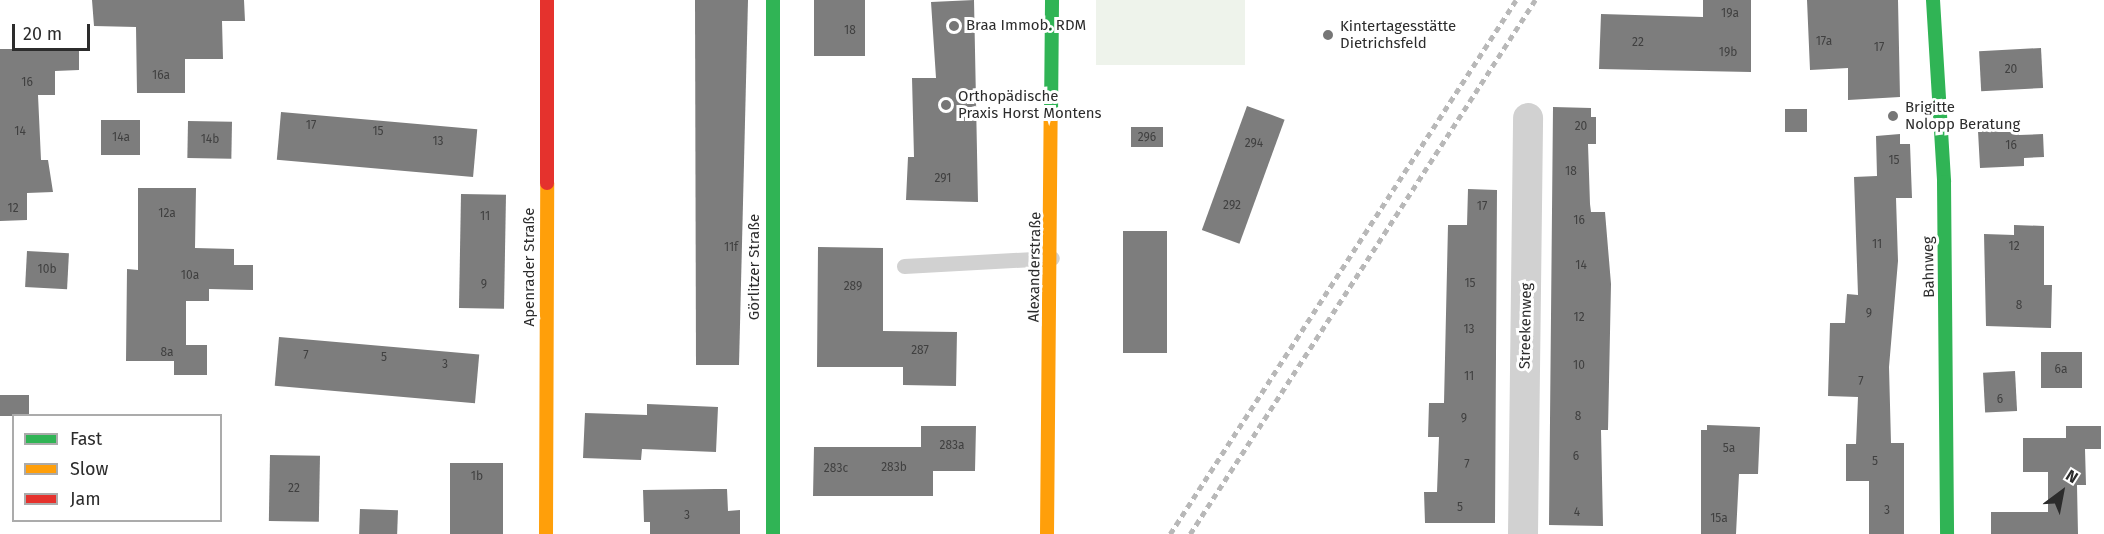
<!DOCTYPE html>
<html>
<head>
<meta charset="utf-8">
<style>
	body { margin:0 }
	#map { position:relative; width:2104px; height:534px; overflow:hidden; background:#fff; font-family:"Fira Sans",sans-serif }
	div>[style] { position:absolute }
	.green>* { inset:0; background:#eef3eb; transform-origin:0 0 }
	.building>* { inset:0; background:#7d7d7d; transform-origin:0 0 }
	.lane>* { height:15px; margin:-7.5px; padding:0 7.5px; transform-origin:7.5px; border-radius:7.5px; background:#d1d1d1 }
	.street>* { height:30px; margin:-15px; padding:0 15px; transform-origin:15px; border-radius:15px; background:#d1d1d1 }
	.fast>* { height:14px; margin:-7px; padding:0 7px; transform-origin:7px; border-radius:7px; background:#30b455 }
	.slow>* { height:14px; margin:-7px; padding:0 7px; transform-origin:7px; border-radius:7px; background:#ff9f0a }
	.jam>* { height:14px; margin:-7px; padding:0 7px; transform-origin:7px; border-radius:7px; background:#e5322d }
	.rail>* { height:4.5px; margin-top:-2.25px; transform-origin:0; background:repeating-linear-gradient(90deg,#b8b8b8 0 6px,transparent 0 10.5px) }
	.dots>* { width:16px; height:16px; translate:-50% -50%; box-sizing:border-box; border:3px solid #fff; border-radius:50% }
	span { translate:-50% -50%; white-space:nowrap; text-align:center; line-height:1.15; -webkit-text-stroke:6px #fff; paint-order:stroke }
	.number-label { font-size:12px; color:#404040 }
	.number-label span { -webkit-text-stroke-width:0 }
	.poi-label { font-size:15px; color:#2c2c2c }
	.left { translate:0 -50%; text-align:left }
	.street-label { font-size:15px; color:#2c2c2c }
	.legend { position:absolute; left:12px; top:414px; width:210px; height:108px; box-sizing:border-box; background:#fff; border:2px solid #ababab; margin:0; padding:8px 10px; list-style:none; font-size:18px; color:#2c2c2c }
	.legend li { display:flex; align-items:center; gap:12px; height:30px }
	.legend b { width:30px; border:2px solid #ababab }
	.north { position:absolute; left:2032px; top:462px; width:60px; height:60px; -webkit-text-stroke:4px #fff; paint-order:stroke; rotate:32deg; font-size:16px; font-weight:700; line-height:24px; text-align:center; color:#2c2c2c }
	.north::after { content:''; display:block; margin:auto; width:21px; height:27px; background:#2c2c2c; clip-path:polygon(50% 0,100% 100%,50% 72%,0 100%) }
	.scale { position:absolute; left:12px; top:24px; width:78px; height:27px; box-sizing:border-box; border:3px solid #2c2c2c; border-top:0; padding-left:8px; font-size:18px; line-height:21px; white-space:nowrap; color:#2c2c2c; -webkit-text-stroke:4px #fff; paint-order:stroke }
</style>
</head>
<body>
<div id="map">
	<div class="green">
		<i style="left:1096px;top:0;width:149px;height:65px"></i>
	</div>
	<div class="building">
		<i style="clip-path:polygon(92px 0,244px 0,245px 21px,222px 21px,223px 59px,185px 59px,185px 93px,137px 93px,136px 27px,94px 26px)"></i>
		<i style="clip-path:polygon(695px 0,748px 0,739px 365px,696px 365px)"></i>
		<i style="left:814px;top:0;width:51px;height:56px"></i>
		<i style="clip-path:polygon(974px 0,978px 202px,906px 200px,908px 157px,914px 157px,912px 78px,936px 78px,931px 2px)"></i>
		<i style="clip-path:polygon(1703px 0,1751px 0,1751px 72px,1599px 69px,1601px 14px,1703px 17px)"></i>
		<i style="clip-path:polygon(1807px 0,1898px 0,1900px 97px,1848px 100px,1848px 68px,1810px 70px)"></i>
		<i style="left:2041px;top:48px;width:40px;height:62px;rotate:87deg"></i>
		<i style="clip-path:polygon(0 49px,79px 49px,79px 70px,55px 71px,55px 95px,38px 95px,41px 160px,48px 160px,53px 192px,27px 193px,27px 220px,0 221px)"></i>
		<i style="left:1247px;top:106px;width:40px;height:132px;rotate:20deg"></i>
		<i style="clip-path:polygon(1553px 107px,1591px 108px,1591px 117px,1596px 117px,1596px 144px,1588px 144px,1590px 204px,1591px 212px,1605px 212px,1611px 284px,1608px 430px,1601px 430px,1603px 526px,1549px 525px)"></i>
		<i style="left:1785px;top:109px;width:22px;height:23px"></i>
		<i style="left:281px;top:112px;width:197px;height:48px;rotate:5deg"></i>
		<i style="left:101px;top:120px;width:39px;height:35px"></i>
		<i style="left:188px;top:121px;width:44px;height:37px;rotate:1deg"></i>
		<i style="left:1163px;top:127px;width:20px;height:32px;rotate:90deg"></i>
		<i style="clip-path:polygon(2019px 129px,2019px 135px,2043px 134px,2044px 157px,2024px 158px,2024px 166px,1980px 168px,1978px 131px)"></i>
		<i style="clip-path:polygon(1900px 134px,1900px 144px,1910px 144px,1912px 198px,1896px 198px,1898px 261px,1889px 367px,1891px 443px,1904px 443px,1904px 534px,1869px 534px,1869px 481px,1846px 481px,1846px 444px,1856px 444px,1858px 397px,1828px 396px,1830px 323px,1845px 323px,1847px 294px,1858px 295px,1854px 177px,1877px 176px,1876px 136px)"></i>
		<i style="clip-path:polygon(138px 188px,196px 188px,195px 248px,234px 249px,234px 265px,253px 265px,253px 290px,209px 289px,209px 301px,186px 301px,186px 345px,207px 345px,207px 375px,174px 375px,174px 361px,126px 361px,127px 269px,138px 270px)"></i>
		<i style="clip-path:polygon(1468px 189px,1497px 190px,1495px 523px,1425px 523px,1424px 492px,1437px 492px,1439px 437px,1428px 437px,1429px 403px,1444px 403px,1448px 225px,1467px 225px)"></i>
		<i style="left:461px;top:194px;width:45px;height:114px;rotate:1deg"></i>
		<i style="clip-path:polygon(2014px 225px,2044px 226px,2044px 285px,2052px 285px,2051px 328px,1986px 326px,1984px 234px,2014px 235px)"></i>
		<i style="left:1167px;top:231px;width:122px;height:44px;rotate:90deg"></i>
		<i style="clip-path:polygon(818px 247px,883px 248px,883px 331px,957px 332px,956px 386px,903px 385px,903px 367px,817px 367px)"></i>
		<i style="left:27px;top:251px;width:42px;height:36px;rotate:3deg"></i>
		<i style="left:279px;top:337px;width:201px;height:49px;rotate:5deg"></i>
		<i style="left:2041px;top:352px;width:41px;height:36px"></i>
		<i style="left:2015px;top:371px;width:40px;height:32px;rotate:87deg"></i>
		<i style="left:0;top:395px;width:29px;height:21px"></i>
		<i style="clip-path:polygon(647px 404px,718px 407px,716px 452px,642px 449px,641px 460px,583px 458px,585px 413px,647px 415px)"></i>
		<i style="clip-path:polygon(1707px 425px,1760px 427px,1758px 474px,1739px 474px,1736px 534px,1701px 534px,1701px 430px,1707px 430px)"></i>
		<i style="clip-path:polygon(921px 426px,976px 426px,975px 471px,933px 471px,933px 496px,813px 496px,814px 447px,921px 447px)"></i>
		<i style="clip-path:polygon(2066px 426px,2101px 426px,2101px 449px,2085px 449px,2086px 485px,2077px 485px,2078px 534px,1991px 534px,1991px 512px,2048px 512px,2048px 472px,2023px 472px,2023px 438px,2066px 438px)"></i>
		<i style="left:270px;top:455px;width:50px;height:66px;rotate:1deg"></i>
		<i style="left:450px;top:463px;width:53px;height:71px"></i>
		<i style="clip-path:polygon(715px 489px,727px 489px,728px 511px,740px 510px,740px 534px,650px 534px,650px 522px,644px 522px,643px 490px)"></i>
		<i style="left:360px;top:509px;width:38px;height:25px;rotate:2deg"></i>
	</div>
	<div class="lane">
		<i style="left:904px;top:266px;width:148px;rotate:-3.1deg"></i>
	</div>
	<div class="street">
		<i style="left:1523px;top:534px;width:416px;rotate:-89.3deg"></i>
	</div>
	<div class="fast">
		<i style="left:773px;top:0;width:534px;rotate:90deg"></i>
		<i style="left:1933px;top:0;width:182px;rotate:86.5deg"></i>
		<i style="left:1944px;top:182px;width:352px;rotate:89.5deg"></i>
		<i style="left:1051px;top:117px;width:117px;rotate:-89.5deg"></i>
	</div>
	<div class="slow">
		<i style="left:546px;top:534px;width:351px;rotate:-89.8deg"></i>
		<i style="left:1047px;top:534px;width:417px;rotate:-89.5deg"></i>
	</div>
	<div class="jam">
		<i style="left:547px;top:183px;width:183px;rotate:-90deg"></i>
	</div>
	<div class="rail">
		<i style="left:1170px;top:534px;width:636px;rotate:-57.06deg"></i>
		<i style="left:1190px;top:534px;width:636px;rotate:-57.13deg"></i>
	</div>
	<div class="dots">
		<i style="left:954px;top:26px;background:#767676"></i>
		<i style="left:1328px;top:35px;background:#767676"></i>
		<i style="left:946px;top:105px;background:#767676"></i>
		<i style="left:1893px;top:116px;background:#767676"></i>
	</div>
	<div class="number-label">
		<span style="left:1730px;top:14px">19a</span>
		<span style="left:850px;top:31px">18</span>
		<span style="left:1824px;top:42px">17a</span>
		<span style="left:1638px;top:43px">22</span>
		<span style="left:1879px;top:48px">17</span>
		<span style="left:1728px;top:53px">19b</span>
		<span style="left:2011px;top:70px">20</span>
		<span style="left:161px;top:76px">16a</span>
		<span style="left:27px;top:83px">16</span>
		<span style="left:311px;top:126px">17</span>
		<span style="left:1581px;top:127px">20</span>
		<span style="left:20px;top:132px">14</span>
		<span style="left:378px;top:132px">15</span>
		<span style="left:121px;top:138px">14a</span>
		<span style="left:1147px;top:138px">296</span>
		<span style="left:210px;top:140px">14b</span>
		<span style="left:438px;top:142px">13</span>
		<span style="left:1254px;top:144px">294</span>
		<span style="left:2011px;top:146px">16</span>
		<span style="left:1894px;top:161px">15</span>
		<span style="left:1571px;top:172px">18</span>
		<span style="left:943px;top:179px">291</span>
		<span style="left:1232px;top:206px">292</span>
		<span style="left:1482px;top:207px">17</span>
		<span style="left:13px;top:209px">12</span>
		<span style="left:167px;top:214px">12a</span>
		<span style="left:485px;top:217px">11</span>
		<span style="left:1579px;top:221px">16</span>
		<span style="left:1877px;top:245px">11</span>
		<span style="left:2014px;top:247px">12</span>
		<span style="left:731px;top:248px">11f</span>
		<span style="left:1581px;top:266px">14</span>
		<span style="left:47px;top:270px">10b</span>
		<span style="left:190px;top:276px">10a</span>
		<span style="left:1470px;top:284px">15</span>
		<span style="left:484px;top:285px">9</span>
		<span style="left:853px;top:287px">289</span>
		<span style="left:2019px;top:306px">8</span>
		<span style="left:1869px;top:314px">9</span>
		<span style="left:1579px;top:318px">12</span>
		<span style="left:1469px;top:330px">13</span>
		<span style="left:920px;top:351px">287</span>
		<span style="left:167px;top:353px">8a</span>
		<span style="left:306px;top:356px">7</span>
		<span style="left:384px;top:358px">5</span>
		<span style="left:445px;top:365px">3</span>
		<span style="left:1579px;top:366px">10</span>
		<span style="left:2061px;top:370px">6a</span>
		<span style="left:1469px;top:377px">11</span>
		<span style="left:1861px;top:382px">7</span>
		<span style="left:2000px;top:400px">6</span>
		<span style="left:1578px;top:417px">8</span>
		<span style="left:1464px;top:419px">9</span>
		<span style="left:952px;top:446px">283a</span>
		<span style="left:1729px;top:449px">5a</span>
		<span style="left:1576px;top:457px">6</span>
		<span style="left:1875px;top:462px">5</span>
		<span style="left:1467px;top:465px">7</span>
		<span style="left:894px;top:468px">283b</span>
		<span style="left:836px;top:469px">283c</span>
		<span style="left:477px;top:477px">1b</span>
		<span style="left:294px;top:489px">22</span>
		<span style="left:1460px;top:508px">5</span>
		<span style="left:1887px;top:511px">3</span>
		<span style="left:1577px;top:513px">4</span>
		<span style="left:687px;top:516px">3</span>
		<span style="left:1719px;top:519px">15a</span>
	</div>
	<div class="poi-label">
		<span class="left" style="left:966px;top:26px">Braa Immob. RDM</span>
		<span class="left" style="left:1340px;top:35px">Kintertagesstätte<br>Dietrichsfeld</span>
		<span class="left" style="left:958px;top:105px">Orthopädische<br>Praxis Horst Montens</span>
		<span class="left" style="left:1905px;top:116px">Brigitte<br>Nolopp Beratung</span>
	</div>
	<div class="street-label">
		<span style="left:530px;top:267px;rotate:-90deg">Apenrader Straße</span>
		<span style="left:755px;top:267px;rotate:-90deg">Görlitzer Straße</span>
		<span style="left:1035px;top:267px;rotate:-89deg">Alexanderstraße</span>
		<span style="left:1929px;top:267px;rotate:-91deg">Bahnweg</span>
		<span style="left:1526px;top:326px;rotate:-89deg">Streekenweg</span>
	</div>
	<ul class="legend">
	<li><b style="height:8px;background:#30b455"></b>Fast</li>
	<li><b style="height:8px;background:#ff9f0a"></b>Slow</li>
	<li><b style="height:8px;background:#e5322d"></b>Jam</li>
	</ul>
	<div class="north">N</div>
	<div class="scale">20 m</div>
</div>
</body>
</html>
